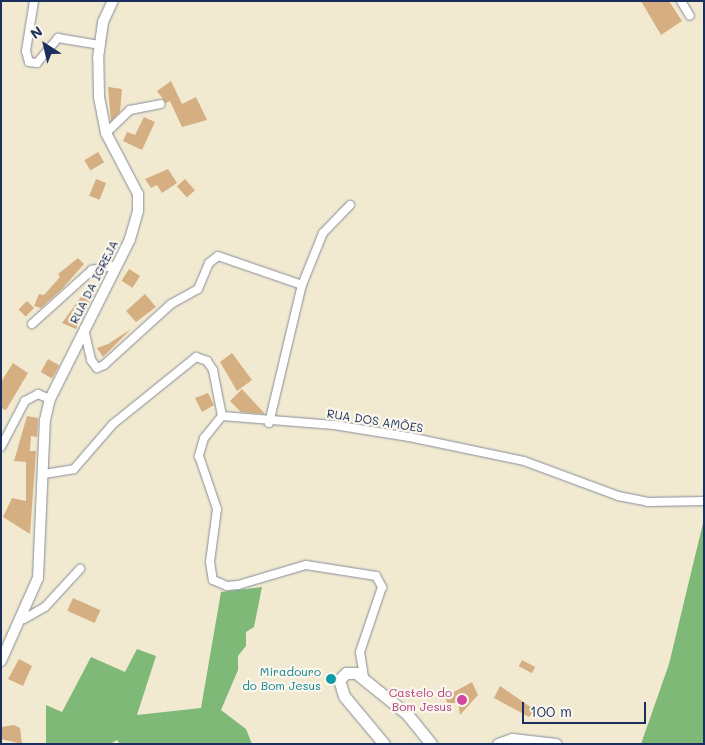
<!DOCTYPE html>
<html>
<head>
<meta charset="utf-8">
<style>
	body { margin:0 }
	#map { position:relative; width:705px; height:745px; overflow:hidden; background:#f1ead1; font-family:Mali,sans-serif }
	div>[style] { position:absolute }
	.forest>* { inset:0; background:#7eb978 }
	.building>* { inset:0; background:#d5af82; transform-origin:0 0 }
	.roads { filter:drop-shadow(0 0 1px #868c98) drop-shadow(0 0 1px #868c98) }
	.minor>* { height:8px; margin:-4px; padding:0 4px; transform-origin:4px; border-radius:4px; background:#fff }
	.tertiary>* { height:10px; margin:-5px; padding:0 5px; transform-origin:5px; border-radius:5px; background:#fff }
	.secondary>* { height:11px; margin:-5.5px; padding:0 5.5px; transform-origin:5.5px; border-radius:5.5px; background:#fff }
	.dots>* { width:14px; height:14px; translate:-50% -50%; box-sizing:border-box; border:2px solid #fbf7ec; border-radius:50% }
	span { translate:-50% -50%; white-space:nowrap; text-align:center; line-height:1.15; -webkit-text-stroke:4.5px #fbf7ec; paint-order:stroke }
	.street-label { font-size:12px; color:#1b2f5e }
	.culture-label { font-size:12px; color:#0d838f }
	.right { translate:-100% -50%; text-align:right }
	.hotel-label { font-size:12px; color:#b23c85 }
	.frame { position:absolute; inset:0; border:2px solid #1b2f5e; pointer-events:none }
	.north { position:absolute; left:20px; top:20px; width:50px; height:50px; -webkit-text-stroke:4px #fbf7ec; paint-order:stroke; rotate:325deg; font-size:14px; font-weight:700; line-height:20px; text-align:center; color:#1b2f5e }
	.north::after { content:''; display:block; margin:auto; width:18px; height:22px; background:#1b2f5e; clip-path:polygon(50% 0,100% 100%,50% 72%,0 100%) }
	.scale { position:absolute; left:522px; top:702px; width:124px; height:22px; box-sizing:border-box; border:2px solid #1b2f5e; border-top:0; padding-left:6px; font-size:15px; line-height:18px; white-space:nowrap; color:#1b2f5e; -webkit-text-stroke:4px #fbf7ec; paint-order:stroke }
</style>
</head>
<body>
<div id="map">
	<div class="forest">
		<i style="clip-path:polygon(704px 519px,704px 744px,641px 744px,669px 664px)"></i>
		<i style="clip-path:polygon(262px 587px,254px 627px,246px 632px,246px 646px,238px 656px,238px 670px,221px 710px,246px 729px,252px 744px,120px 744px,117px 740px,110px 744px,46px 744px,46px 705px,62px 712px,91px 657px,125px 672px,137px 649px,156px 656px,137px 715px,201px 708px,221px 592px)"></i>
	</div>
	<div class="building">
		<i style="clip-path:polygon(641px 1px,669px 1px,682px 21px,661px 35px)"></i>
		<i style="clip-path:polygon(171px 81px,182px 104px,196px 97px,207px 120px,182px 127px,170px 101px,166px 103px,157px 91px)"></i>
		<i style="clip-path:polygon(108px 87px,122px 89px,120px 112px,111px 121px)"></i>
		<i style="clip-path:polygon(144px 117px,155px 122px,142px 150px,123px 141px,127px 132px,135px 135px)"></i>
		<i style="left:98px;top:152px;width:12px;height:16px;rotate:59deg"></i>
		<i style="clip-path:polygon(168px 169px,177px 183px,162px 193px,157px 185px,151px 188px,145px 179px)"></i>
		<i style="left:96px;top:179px;width:11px;height:18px;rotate:22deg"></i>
		<i style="left:185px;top:179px;width:15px;height:11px;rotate:48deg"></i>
		<i style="clip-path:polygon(78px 258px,84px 264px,62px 289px,41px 308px,34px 306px,39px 294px,44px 295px,60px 277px,58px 274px)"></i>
		<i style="left:129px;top:269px;width:13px;height:14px;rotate:32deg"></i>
		<i style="clip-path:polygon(88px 287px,95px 291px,76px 329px,62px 323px)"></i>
		<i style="clip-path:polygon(145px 294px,156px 307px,136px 322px,126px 311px)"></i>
		<i style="left:27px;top:301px;width:10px;height:12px;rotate:45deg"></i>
		<i style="clip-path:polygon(131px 329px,103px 357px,97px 348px,108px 344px)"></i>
		<i style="clip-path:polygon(232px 353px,252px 380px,237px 391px,220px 362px)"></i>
		<i style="left:48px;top:359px;width:13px;height:15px;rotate:29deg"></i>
		<i style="clip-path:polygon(13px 363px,28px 373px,6px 410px,1px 408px,1px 382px)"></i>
		<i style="clip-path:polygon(242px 389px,265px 414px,241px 412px,230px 401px)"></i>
		<i style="clip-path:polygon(208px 393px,214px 405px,202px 412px,195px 398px)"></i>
		<i style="clip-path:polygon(27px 416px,38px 418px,37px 437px,31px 436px,30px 451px,36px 451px,30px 534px,3px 517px,12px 498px,26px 501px,26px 462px,14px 461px)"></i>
		<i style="left:73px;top:598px;width:30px;height:14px;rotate:24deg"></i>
		<i style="clip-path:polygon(19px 659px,32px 666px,23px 686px,8px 679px)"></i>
		<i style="left:522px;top:660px;width:15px;height:7px;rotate:28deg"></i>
		<i style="clip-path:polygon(472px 682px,478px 695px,460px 715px,458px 702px,448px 704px,445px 697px)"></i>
		<i style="clip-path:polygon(500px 686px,535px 710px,529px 717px,494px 698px)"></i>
		<i style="clip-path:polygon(14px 725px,20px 728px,22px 744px,1px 739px,1px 727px)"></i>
	</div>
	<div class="roads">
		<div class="minor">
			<i style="left:34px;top:1px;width:51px;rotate:99.1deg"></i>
			<i style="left:26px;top:51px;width:11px;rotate:75deg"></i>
			<i style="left:29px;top:62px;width:8px;rotate:7deg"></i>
			<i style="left:37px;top:63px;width:33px;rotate:-50deg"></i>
			<i style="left:58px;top:38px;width:43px;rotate:9.5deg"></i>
			<i style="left:681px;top:1px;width:17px;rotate:59deg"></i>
			<i style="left:106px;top:133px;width:33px;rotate:-44deg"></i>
			<i style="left:130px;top:110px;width:31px;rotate:-11deg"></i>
			<i style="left:32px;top:324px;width:81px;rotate:-42deg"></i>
			<i style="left:92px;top:270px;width:25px;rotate:-11deg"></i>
			<i style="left:84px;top:329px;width:32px;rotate:77deg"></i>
			<i style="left:91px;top:360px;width:10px;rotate:53deg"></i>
			<i style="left:97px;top:368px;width:8px;rotate:-23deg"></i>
			<i style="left:104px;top:365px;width:91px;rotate:-42.3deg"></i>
			<i style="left:171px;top:304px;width:31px;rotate:-29deg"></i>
			<i style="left:198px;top:289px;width:28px;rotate:-67deg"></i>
			<i style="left:209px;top:263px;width:11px;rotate:-38deg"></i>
			<i style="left:218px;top:256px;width:89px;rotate:19deg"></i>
			<i style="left:222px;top:416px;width:112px;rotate:4.6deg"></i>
			<i style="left:334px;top:425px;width:76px;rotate:9.1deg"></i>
			<i style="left:409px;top:437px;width:117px;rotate:11.8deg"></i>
			<i style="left:524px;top:461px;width:100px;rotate:20.4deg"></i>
			<i style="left:618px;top:496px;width:31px;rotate:11deg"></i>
			<i style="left:648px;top:502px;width:56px;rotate:-1deg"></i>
			<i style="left:222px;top:416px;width:28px;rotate:129deg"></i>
			<i style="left:204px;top:438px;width:19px;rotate:106deg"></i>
			<i style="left:199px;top:456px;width:56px;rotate:71.2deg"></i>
			<i style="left:217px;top:509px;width:53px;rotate:97.5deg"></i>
			<i style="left:210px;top:562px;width:18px;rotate:81deg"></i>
			<i style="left:213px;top:580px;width:15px;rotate:23deg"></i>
			<i style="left:227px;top:586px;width:11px;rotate:-5deg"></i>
			<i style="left:238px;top:585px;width:71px;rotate:-16.4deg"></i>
			<i style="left:306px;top:565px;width:71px;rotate:8.9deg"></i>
			<i style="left:376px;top:576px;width:13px;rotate:61deg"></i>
			<i style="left:382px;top:587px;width:69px;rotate:108.7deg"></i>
			<i style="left:360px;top:652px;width:26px;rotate:81deg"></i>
			<i style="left:269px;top:423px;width:142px;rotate:-76.6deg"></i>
			<i style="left:302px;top:285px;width:56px;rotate:-68deg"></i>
			<i style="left:323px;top:233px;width:39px;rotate:-46deg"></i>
			<i style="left:1px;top:447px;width:52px;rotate:-62.4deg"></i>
			<i style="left:25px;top:401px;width:15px;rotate:-28deg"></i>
			<i style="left:38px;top:394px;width:13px;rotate:23deg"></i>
			<i style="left:44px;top:474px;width:30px;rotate:-9deg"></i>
			<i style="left:74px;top:469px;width:60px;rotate:-49.1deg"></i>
			<i style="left:113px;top:424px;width:107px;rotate:-38.9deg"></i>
			<i style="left:196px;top:357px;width:12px;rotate:20deg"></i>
			<i style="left:207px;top:361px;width:11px;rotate:56deg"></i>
			<i style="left:213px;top:370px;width:47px;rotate:78.9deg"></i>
			<i style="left:24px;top:619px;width:24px;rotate:-30deg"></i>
			<i style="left:45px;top:607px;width:52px;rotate:-47.4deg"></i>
		</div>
		<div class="tertiary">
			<i style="left:1px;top:661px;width:91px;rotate:-66deg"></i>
			<i style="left:38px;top:578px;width:158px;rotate:-87.5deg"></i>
			<i style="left:45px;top:420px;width:22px;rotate:-77deg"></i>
			<i style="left:50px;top:399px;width:179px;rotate:-63.4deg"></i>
			<i style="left:130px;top:239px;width:29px;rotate:-74deg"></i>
			<i style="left:138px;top:211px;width:17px;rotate:-90deg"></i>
			<i style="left:138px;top:194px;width:69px;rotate:-117.7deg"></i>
			<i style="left:106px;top:133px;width:37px;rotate:-101deg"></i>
			<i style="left:99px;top:97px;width:39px;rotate:-91deg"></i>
			<i style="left:98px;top:58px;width:36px;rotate:-82deg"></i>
			<i style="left:103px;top:22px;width:23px;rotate:-65deg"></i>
		</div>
		<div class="secondary">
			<i style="left:384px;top:744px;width:62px;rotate:-129.8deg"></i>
			<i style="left:344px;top:696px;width:17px;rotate:-107deg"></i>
			<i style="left:339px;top:680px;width:10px;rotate:-45deg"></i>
			<i style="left:346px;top:673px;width:10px"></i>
			<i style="left:356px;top:673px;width:65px;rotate:38.8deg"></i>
			<i style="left:407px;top:714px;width:38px;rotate:51deg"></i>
			<i style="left:498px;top:744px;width:15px;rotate:-20deg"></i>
			<i style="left:512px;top:739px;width:44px;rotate:6.5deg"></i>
		</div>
	</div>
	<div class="dots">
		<i style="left:331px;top:679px;background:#0f9aa8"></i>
		<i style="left:462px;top:700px;background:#d1479c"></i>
	</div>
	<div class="street-label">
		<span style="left:94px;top:282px;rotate:-63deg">RUA DA IGREJA</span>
		<span style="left:375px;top:421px;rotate:9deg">RUA DOS AMÕES</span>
	</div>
	<div class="culture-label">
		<span class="right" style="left:321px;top:679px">Miradouro<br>do Bom Jesus</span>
	</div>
	<div class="hotel-label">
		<span class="right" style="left:452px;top:700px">Castelo do<br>Bom Jesus</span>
	</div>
	<div class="frame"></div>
	<div class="north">N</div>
	<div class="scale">100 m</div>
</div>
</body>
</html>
